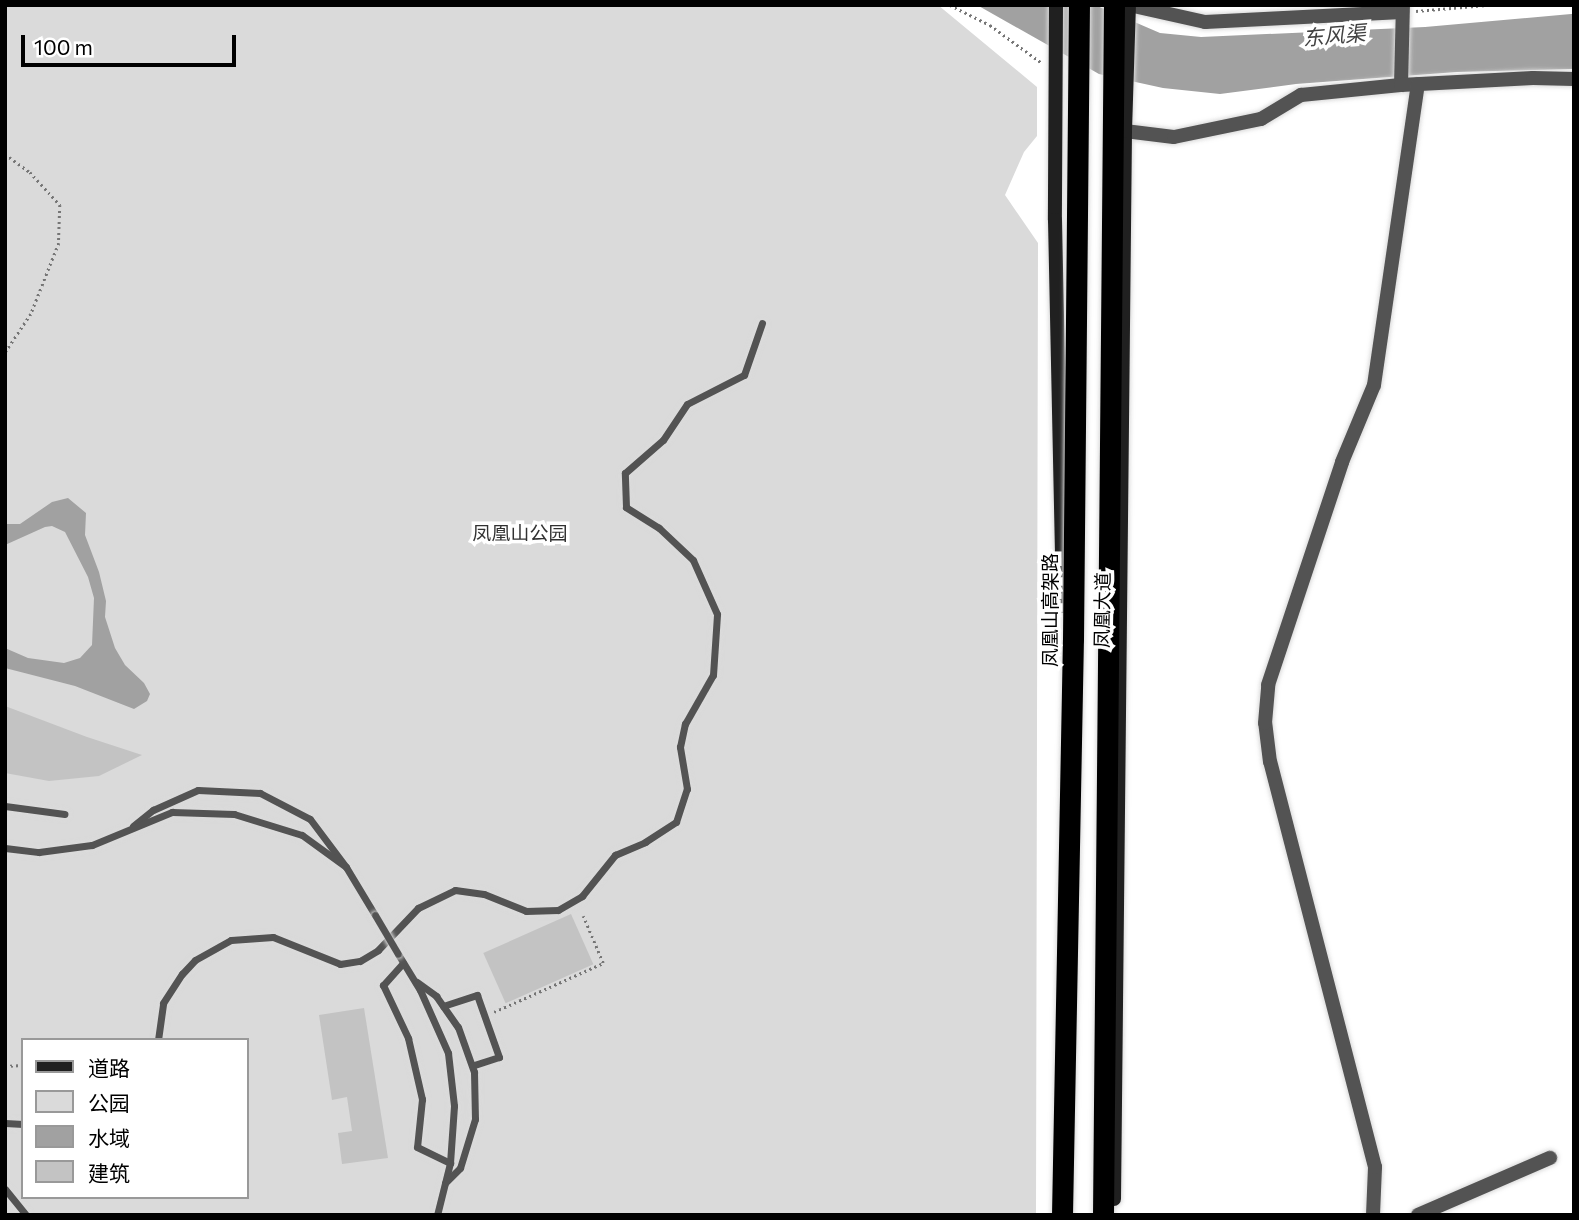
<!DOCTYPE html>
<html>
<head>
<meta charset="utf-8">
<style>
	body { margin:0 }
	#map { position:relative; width:1579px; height:1220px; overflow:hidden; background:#fff; font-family:Commissioner,"Noto Sans SC",sans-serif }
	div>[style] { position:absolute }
	.green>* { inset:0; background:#dadada }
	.water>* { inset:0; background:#a1a1a1 }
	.building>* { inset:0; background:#c3c3c3; transform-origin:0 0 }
	.path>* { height:2.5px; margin-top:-1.25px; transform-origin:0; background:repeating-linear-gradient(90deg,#757575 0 2px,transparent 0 5.5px) }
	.roads { filter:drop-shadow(0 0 2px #dbdbdb) drop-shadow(0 0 2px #dbdbdb) }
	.lane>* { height:7px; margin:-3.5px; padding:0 3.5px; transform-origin:3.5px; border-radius:3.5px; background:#535353 }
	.street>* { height:14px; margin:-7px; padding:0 7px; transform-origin:7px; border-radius:7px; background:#535353 }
	.secondary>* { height:14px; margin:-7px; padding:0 7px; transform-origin:7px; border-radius:7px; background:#202020 }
	.highway>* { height:21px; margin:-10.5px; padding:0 10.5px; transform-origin:10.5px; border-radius:10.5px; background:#000 }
	.bridges { filter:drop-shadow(0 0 2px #dbdbdb) drop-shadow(0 0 2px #dbdbdb) }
	.lane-bridge>* { height:7px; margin:-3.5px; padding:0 3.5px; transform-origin:3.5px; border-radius:3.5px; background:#535353 }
	.highway-bridge>* { height:21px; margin:-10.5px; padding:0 10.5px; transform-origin:10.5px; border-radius:10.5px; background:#000 }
	span { translate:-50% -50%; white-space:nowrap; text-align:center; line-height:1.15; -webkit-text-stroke:7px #fff; paint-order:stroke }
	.park-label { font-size:19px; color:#313131 }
	.street-label { font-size:19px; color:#000 }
	.water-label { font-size:21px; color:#424242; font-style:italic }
	.frame { position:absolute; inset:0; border:7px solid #000; pointer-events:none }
	.legend { position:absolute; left:21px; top:1038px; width:228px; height:161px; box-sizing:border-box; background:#fff; border:2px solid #999; margin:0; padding:9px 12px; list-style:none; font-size:21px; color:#000 }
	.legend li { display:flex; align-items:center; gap:14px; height:35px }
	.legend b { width:35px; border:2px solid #999 }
	.scale { position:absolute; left:21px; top:35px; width:215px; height:32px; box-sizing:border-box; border:4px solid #000; border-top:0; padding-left:9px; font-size:21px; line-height:24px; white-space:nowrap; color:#000; -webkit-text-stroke:5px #fff; paint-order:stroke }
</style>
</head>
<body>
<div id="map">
	<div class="green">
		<i style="clip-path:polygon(evenodd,5px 5px,938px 5px,1037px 87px,1037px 136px,1024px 152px,1005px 195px,1038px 243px,1036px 1215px,5px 1215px,5px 5px,23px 1040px,247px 1040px,247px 1197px,23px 1197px,23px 1040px)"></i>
	</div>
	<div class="water">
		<i style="clip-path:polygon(977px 5px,1095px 5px,1160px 33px,1201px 37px,1425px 27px,1571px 14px,1574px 14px,1574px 69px,1457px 72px,1296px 84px,1220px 94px,1163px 88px,1099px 74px)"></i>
		<i style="clip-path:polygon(68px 498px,86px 513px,85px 535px,99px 572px,106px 601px,105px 617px,115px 648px,125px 665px,144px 683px,150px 694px,147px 701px,134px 709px,75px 686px,5px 668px,5px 648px,28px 658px,64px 663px,80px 658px,92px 645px,94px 598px,88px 577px,65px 532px,52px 526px,45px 527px,5px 545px,5px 524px,20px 524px,52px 502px)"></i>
	</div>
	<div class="building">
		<i style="clip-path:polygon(5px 706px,87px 737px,142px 755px,99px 776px,49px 781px,5px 773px)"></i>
		<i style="left:571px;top:914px;width:55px;height:96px;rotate:66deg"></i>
		<i style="clip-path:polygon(364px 1008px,388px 1158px,342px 1164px,338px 1133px,352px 1131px,347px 1097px,332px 1100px,319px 1015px)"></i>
	</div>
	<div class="path">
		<i style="left:950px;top:5px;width:45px;rotate:26.6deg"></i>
		<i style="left:990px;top:25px;width:64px;rotate:36.2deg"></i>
		<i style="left:1416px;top:11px;width:71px;rotate:-4.8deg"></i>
		<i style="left:5px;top:154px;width:31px;rotate:36deg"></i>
		<i style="left:30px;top:172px;width:45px;rotate:47.7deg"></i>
		<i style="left:60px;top:205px;width:38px;rotate:92deg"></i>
		<i style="left:59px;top:243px;width:76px;rotate:111.5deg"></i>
		<i style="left:31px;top:314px;width:47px;rotate:123.7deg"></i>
		<i style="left:494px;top:1012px;width:120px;rotate:-24.2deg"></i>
		<i style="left:603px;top:963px;width:51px;rotate:-113.1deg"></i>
		<i style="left:5px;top:1066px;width:18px;rotate:-3deg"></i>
	</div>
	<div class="roads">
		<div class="lane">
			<i style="left:5px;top:806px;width:60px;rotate:7.7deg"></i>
			<i style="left:133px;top:826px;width:26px;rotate:-39deg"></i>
			<i style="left:153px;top:810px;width:49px;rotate:-24deg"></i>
			<i style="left:198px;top:790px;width:62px;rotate:2.8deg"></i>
			<i style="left:260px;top:793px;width:56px;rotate:27.5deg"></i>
			<i style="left:310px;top:819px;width:60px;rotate:53.1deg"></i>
			<i style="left:346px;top:867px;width:56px;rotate:58.9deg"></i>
			<i style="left:5px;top:848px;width:34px;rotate:7deg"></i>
			<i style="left:39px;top:852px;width:53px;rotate:-7.5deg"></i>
			<i style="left:92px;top:845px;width:87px;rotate:-22.4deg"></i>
			<i style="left:172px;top:812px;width:62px;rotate:1.8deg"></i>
			<i style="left:234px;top:814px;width:71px;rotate:17.2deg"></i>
			<i style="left:302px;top:835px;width:54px;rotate:36deg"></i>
			<i style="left:398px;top:954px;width:42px;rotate:58.6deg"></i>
			<i style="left:420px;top:990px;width:69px;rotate:66deg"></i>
			<i style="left:448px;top:1053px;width:53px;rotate:83.5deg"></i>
			<i style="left:454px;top:1106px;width:57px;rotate:94deg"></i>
			<i style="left:450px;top:1163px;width:54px;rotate:104deg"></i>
			<i style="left:403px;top:963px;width:30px;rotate:132deg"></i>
			<i style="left:383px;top:985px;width:59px;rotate:64.7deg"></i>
			<i style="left:408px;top:1038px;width:63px;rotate:77.1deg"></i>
			<i style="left:422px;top:1099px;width:48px;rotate:95.9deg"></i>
			<i style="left:417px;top:1147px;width:37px;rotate:26deg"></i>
			<i style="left:417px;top:982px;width:24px;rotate:36deg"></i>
			<i style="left:436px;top:996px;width:38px;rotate:55deg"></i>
			<i style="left:458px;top:1027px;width:48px;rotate:70.4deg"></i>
			<i style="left:474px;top:1072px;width:47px;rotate:88.8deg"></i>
			<i style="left:475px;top:1119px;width:51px;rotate:107deg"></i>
			<i style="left:460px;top:1168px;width:21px;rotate:135deg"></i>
			<i style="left:443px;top:1006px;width:36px;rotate:-18deg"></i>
			<i style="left:477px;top:995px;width:66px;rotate:70.5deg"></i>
			<i style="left:499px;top:1057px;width:28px;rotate:162deg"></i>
			<i style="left:158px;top:1040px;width:37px;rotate:-82deg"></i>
			<i style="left:163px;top:1003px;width:35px;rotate:-57deg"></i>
			<i style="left:182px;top:974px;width:19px;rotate:-47deg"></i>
			<i style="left:195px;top:960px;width:41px;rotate:-29.1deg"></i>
			<i style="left:231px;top:940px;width:42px;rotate:-4.1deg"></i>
			<i style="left:273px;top:937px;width:72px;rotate:21.9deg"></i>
			<i style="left:340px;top:964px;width:20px;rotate:-9deg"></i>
			<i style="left:360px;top:961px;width:21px;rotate:-31deg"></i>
			<i style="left:378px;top:950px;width:58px;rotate:-46.4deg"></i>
			<i style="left:418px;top:908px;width:41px;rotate:-25.9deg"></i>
			<i style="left:455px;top:890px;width:29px;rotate:8deg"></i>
			<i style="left:484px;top:894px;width:45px;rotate:22deg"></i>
			<i style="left:526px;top:911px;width:32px;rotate:-2deg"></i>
			<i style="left:558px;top:910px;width:28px;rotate:-30deg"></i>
			<i style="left:582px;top:896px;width:53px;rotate:-51.2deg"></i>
			<i style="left:615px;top:855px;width:33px;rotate:-23deg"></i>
			<i style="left:645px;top:842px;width:37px;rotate:-33deg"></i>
			<i style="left:676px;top:822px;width:35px;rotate:-72deg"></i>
			<i style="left:687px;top:789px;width:43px;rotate:-99.5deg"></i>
			<i style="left:680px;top:747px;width:24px;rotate:-78deg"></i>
			<i style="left:685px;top:724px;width:56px;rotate:-60.3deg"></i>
			<i style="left:713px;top:675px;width:61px;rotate:-86.2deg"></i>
			<i style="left:717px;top:614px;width:59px;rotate:-114deg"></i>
			<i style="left:693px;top:560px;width:47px;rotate:-136.7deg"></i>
			<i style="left:659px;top:528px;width:39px;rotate:-148deg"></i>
			<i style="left:626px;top:507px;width:34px;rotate:-92deg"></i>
			<i style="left:625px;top:473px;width:50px;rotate:-41deg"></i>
			<i style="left:663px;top:440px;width:43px;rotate:-56.3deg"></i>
			<i style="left:687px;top:404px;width:64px;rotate:-27deg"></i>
			<i style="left:744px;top:375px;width:55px;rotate:-70.9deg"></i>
			<i style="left:5px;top:1123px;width:18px;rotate:3deg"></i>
			<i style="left:5px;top:1189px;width:33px;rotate:51deg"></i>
		</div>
		<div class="street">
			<i style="left:1129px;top:5px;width:78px;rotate:12.6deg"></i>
			<i style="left:1205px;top:22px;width:197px;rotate:-2.9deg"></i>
			<i style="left:1401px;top:85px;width:80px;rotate:-88.6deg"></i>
			<i style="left:1125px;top:131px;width:49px;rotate:7deg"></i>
			<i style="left:1174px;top:137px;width:89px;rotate:-11.7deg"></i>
			<i style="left:1261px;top:119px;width:47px;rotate:-31deg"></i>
			<i style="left:1301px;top:95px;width:100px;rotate:-5.7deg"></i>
			<i style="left:1401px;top:85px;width:132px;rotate:-3deg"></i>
			<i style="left:1533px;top:78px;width:41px;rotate:1.4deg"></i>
			<i style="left:1373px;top:1215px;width:48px;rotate:-87.6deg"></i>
			<i style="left:1375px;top:1167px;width:418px;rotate:-104.5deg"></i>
			<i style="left:1270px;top:762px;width:39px;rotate:-97deg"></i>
			<i style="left:1265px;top:723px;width:38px;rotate:-85deg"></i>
			<i style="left:1268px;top:685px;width:235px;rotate:-71.6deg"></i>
			<i style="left:1342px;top:462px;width:83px;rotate:-67.4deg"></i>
			<i style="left:1374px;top:385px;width:304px;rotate:-81.7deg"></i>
			<i style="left:1418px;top:1215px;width:144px;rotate:-23.4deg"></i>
		</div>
		<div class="secondary">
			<i style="left:1056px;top:5px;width:215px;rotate:90.3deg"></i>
			<i style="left:1055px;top:220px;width:386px;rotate:88.8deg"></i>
			<i style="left:1114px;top:1199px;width:1068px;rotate:-89.41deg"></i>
			<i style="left:1125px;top:131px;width:126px;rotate:-88.2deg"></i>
		</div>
		<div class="highway">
			<i style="left:1103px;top:1215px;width:1210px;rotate:-89.48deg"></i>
		</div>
	</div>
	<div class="bridges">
		<div class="lane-bridge">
			<i style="left:375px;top:915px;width:45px;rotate:59.5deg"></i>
		</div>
		<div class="highway-bridge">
			<i style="left:1062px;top:1215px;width:576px;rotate:-88.91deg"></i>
			<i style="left:1073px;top:639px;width:634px;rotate:-89.46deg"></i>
		</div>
	</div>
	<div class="park-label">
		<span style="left:520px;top:533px">凤凰山公园</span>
	</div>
	<div class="street-label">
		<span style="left:1050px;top:610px;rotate:-90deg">凤凰山高架路</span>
		<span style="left:1102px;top:610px;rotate:-89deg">凤凰大道</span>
	</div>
	<div class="water-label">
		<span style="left:1334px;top:35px;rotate:-5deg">东风渠</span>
	</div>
	<div class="frame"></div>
	<ul class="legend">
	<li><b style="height:9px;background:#202020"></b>道路</li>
	<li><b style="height:19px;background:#dadada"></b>公园</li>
	<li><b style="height:19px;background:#a1a1a1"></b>水域</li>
	<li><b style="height:19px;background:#c3c3c3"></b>建筑</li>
	</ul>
	<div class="scale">100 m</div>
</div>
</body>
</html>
